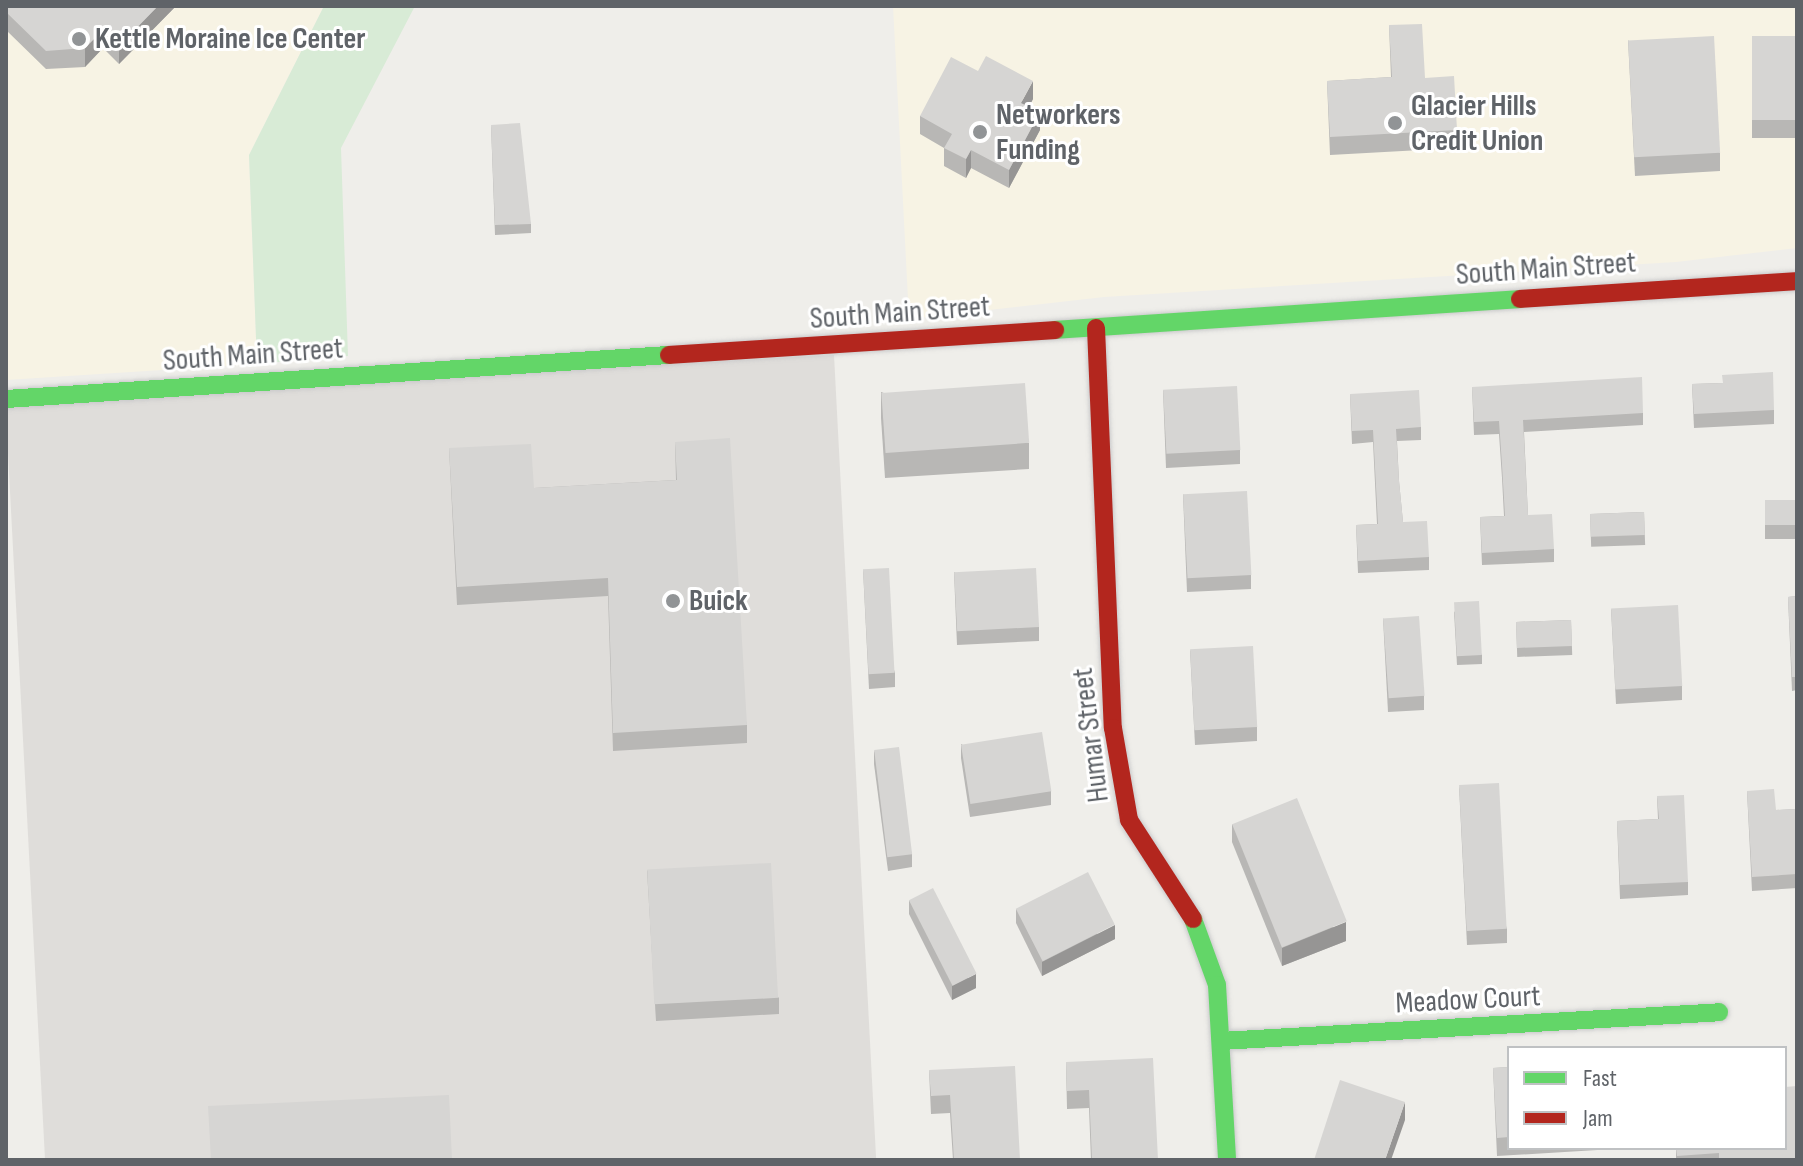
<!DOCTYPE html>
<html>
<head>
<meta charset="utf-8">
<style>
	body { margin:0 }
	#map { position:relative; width:1803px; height:1166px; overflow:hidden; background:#efeeea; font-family:"Sofia Sans Condensed",sans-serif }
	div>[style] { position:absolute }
	.commercial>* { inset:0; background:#f7f3e4 }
	.industrial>* { inset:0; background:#dfddda; transform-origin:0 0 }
	.green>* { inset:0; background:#d8ebd6 }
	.roads { filter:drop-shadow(0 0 2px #cacacb) drop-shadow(0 0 2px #cacacb) }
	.fast>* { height:18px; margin:-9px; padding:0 9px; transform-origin:9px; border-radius:9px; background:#63d668 }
	.jam>* { height:18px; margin:-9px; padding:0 9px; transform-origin:9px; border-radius:9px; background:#b3261e }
	.wall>* { inset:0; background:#b8b7b5; transform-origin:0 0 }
	.shaded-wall>* { inset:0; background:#969594 }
	.building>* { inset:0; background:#d6d5d3; transform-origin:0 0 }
	.dots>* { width:22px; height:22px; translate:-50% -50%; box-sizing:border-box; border:4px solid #fff; border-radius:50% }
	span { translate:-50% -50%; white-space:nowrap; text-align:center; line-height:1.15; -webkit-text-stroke:6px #fff; paint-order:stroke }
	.poi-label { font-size:30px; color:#5f6368; font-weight:700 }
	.left { translate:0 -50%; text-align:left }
	.street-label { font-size:30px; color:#5f6368 }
	.frame { position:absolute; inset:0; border:8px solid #5f6368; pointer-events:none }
	.legend { position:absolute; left:1507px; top:1046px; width:280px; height:104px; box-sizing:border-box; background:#fff; border:2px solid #bfc1c3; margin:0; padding:10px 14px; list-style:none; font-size:24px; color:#5f6368 }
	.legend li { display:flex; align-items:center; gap:16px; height:40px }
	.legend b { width:40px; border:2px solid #bfc1c3 }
</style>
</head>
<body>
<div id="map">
	<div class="commercial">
		<i style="clip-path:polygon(6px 6px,324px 6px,249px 155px,257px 364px,6px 380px)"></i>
		<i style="clip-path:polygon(893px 6px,1797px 6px,1797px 248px,1676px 262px,1104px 297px,909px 319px)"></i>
	</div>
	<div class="industrial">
		<i style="left:834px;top:355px;width:806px;height:830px;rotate:87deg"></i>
	</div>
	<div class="green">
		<i style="clip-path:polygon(324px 6px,415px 6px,341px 148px,348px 356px,257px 364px,249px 155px)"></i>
	</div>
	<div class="roads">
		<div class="fast">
			<i style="left:1055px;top:330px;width:466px;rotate:-3.8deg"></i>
			<i style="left:6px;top:399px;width:664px;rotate:-3.8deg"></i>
			<i style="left:1193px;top:919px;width:70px;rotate:70deg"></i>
			<i style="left:1217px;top:985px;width:175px;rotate:86.7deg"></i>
			<i style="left:1221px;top:1041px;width:499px;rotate:-3.3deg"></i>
		</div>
		<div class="jam">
			<i style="left:1520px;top:299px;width:278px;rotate:-3.7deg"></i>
			<i style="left:1096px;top:328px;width:400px;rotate:87.6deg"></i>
			<i style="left:1113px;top:728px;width:93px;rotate:80.1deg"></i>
			<i style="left:1129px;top:820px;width:118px;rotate:57.1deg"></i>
			<i style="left:669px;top:355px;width:387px;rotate:-3.7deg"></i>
		</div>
	</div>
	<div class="wall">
		<i style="clip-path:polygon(6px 6px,176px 6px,119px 64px,103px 48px,85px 67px,46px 69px,6px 30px)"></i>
		<i style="clip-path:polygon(1389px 25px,1425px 78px,1457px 130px,1457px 148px,1330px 155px,1327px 81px,1391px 77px)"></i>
		<i style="left:1797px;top:36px;width:102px;height:45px;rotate:90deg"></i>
		<i style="clip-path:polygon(1628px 40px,1720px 153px,1720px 171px,1635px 176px)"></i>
		<i style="clip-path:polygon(1033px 99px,1029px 107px,1040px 130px,1009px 188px,971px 168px,966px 178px,944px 166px,944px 148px,920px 134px,920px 116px)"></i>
		<i style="clip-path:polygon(491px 125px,531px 224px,531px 233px,495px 235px)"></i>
		<i style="clip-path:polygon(1722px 383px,1774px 410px,1774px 424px,1694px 428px,1692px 384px)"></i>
		<i style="clip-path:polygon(1472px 387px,1643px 413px,1643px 425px,1524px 432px,1528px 515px,1554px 549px,1554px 562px,1482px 565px,1480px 517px,1504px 516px,1502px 478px,1499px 434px,1474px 435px)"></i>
		<i style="clip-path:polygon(1163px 390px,1240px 450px,1240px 464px,1166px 468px)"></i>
		<i style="clip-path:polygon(881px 392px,1029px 443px,1029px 469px,885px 478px,881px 418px)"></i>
		<i style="clip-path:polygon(1350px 394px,1421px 427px,1421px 440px,1397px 441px,1399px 481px,1403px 522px,1429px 557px,1429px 570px,1358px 573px,1356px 525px,1377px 524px,1373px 442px,1352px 444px)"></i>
		<i style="clip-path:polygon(675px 442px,747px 725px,747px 743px,613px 751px,608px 596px,457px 605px,449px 448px,534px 488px,676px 480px)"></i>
		<i style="clip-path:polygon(1183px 494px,1251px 575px,1251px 589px,1187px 592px)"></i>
		<i style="left:1797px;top:500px;width:39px;height:32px;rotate:90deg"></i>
		<i style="left:1644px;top:512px;width:33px;height:54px;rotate:88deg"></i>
		<i style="clip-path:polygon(863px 569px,895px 673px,895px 687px,869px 689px)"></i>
		<i style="clip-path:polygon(954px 572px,1039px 627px,1039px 641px,957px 645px)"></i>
		<i style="clip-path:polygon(1797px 596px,1797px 690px,1792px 691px,1788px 597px)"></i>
		<i style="clip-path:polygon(1611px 609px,1682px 686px,1682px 700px,1616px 704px)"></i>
		<i style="clip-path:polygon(1454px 611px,1482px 655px,1482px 664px,1457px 665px)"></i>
		<i style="clip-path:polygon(1383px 618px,1424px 696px,1424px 710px,1388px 712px)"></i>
		<i style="left:1571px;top:620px;width:35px;height:55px;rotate:88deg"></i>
		<i style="clip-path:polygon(1190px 650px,1257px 727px,1257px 741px,1195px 745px)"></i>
		<i style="clip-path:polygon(961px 744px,1051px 791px,1051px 805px,970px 817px,961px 758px)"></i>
		<i style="clip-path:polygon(874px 750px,912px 854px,912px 867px,888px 871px,874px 764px)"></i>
		<i style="clip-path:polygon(1459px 786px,1507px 929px,1507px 943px,1467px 945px)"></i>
		<i style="clip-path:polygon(1747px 791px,1776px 810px,1797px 809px,1797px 888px,1752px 891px)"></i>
		<i style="clip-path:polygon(1657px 796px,1688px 882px,1688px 895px,1620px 899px,1617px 821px,1658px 819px)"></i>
		<i style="clip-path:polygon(1232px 824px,1346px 941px,1282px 966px,1232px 842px)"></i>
		<i style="clip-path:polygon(647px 870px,779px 998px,779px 1014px,656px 1021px)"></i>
		<i style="clip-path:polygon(909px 900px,976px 988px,952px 1000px,909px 914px)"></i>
		<i style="clip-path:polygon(1016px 909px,1115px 939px,1042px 976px,1016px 923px)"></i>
		<i style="clip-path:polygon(1066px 1062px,1158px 1160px,1091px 1160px,1089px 1108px,1067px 1109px)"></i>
		<i style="clip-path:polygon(1509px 1067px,1509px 1148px,1630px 1148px,1497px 1156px,1493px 1068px)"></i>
		<i style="clip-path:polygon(929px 1070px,1020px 1160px,953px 1160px,950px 1113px,931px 1114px)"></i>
		<i style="left:1676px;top:1148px;width:109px;height:12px"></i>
	</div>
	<div class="shaded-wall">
		<i style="clip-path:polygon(158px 6px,176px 6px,119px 64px,119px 46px)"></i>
		<i style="clip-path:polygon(103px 30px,103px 48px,85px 67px,85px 48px)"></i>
		<i style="clip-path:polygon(1033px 81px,1033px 99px,1021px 121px,1021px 103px)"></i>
		<i style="clip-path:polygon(1040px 112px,1040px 130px,1009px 188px,1009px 170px)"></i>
		<i style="clip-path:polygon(971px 150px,971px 168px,966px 178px,966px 159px)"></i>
		<i style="clip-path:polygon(1346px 922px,1346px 941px,1282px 966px,1282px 948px)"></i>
		<i style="clip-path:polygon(1115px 925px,1115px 939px,1042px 976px,1042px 962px)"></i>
		<i style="clip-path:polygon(976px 974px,976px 988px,952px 1000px,952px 986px)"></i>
		<i style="clip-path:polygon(1405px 1102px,1405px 1120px,1391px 1160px,1385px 1160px)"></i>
	</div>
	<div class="building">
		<i style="clip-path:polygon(6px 6px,158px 6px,119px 46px,103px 30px,85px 48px,46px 51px,6px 12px)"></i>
		<i style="clip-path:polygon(1422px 24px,1425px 78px,1454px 76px,1457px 130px,1330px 137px,1327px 81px,1392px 77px,1389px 25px)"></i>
		<i style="left:1714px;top:36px;width:117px;height:86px;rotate:87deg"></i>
		<i style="left:1797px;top:36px;width:84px;height:45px;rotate:90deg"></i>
		<i style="clip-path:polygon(986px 56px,1033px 81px,1021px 103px,1040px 112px,1009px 170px,971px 150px,966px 159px,944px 148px,952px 134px,920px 116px,951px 57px,978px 71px)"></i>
		<i style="clip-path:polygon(520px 123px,531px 224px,495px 225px,491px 125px)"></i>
		<i style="clip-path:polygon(1773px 372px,1774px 410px,1694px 414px,1692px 384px,1723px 383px,1722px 375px)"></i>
		<i style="clip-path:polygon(1642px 377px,1643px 413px,1523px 420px,1528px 515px,1552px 514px,1554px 549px,1482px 553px,1480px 517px,1505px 516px,1502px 465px,1499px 421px,1474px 422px,1472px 387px)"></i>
		<i style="left:1025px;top:383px;width:60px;height:144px;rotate:86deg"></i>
		<i style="left:1237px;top:386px;width:64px;height:74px;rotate:87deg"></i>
		<i style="clip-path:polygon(1419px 390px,1421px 427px,1396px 429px,1399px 481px,1403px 522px,1427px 521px,1429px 557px,1358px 561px,1356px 525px,1378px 524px,1373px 430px,1352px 431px,1350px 394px)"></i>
		<i style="clip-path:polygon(730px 438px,747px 725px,613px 733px,608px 578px,457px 587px,449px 448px,531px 444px,534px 488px,677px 480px,675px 442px)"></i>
		<i style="left:1247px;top:491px;width:84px;height:64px;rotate:87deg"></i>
		<i style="left:1797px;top:500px;width:25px;height:32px;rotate:90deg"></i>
		<i style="left:1644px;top:512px;width:23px;height:54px;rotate:88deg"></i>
		<i style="left:889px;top:568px;width:105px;height:26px;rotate:87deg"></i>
		<i style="left:1036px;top:568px;width:59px;height:82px;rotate:87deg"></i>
		<i style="clip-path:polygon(1797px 596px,1797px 677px,1792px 677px,1788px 597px)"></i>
		<i style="left:1479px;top:601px;width:54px;height:25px;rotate:87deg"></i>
		<i style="left:1678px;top:605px;width:81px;height:67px;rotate:87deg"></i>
		<i style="left:1419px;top:616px;width:80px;height:36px;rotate:86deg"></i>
		<i style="left:1571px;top:620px;width:26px;height:55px;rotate:88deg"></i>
		<i style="left:1253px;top:646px;width:81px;height:63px;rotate:87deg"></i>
		<i style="left:1042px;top:732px;width:60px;height:82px;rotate:81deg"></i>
		<i style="left:899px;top:747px;width:108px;height:25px;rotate:83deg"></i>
		<i style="left:1499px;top:783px;width:146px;height:40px;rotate:87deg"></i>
		<i style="clip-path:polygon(1774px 789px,1776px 810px,1797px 809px,1797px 874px,1752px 877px,1747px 791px)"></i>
		<i style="clip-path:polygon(1684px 795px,1688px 882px,1620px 885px,1617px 821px,1659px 819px,1657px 796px)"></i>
		<i style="left:1297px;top:798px;width:133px;height:70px;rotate:68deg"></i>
		<i style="left:771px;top:863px;width:135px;height:124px;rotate:87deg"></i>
		<i style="left:1088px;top:872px;width:59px;height:81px;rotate:63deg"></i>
		<i style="left:933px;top:888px;width:96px;height:27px;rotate:63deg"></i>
		<i style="clip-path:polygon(1153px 1058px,1158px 1160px,1092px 1160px,1089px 1090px,1067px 1091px,1066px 1062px)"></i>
		<i style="clip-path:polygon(1015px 1066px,1020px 1160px,954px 1160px,950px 1095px,931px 1096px,929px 1070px)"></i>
		<i style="clip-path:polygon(1509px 1067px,1509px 1137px,1497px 1138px,1493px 1068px)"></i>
		<i style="clip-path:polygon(1340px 1080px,1405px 1102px,1385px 1160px,1314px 1160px)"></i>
		<i style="clip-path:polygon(1797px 1086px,1797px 1160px,1719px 1160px,1719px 1153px,1677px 1156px,1676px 1148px,1785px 1148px,1785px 1087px)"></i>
		<i style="clip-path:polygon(449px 1095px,452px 1160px,211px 1160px,208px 1106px)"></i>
	</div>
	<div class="dots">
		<i style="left:79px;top:39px;background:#919496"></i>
		<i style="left:1395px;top:123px;background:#919496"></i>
		<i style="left:980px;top:132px;background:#919496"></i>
		<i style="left:673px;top:601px;background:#919496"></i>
	</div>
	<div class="poi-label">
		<span class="left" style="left:95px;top:39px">Kettle Moraine Ice Center</span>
		<span class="left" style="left:1411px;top:123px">Glacier Hills<br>Credit Union</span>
		<span class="left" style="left:996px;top:132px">Networkers<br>Funding</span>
		<span class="left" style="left:689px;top:601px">Buick</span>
	</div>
	<div class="street-label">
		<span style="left:1546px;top:269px;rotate:-4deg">South Main Street</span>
		<span style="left:900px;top:313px;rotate:-4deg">South Main Street</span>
		<span style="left:253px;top:355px;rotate:-4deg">South Main Street</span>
		<span style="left:1091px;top:735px;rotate:-97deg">Humar Street</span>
		<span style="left:1468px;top:1000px;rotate:-3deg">Meadow Court</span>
	</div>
	<div class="frame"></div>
	<ul class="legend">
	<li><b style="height:10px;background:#63d668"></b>Fast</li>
	<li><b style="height:10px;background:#b3261e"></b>Jam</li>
	</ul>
</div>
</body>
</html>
